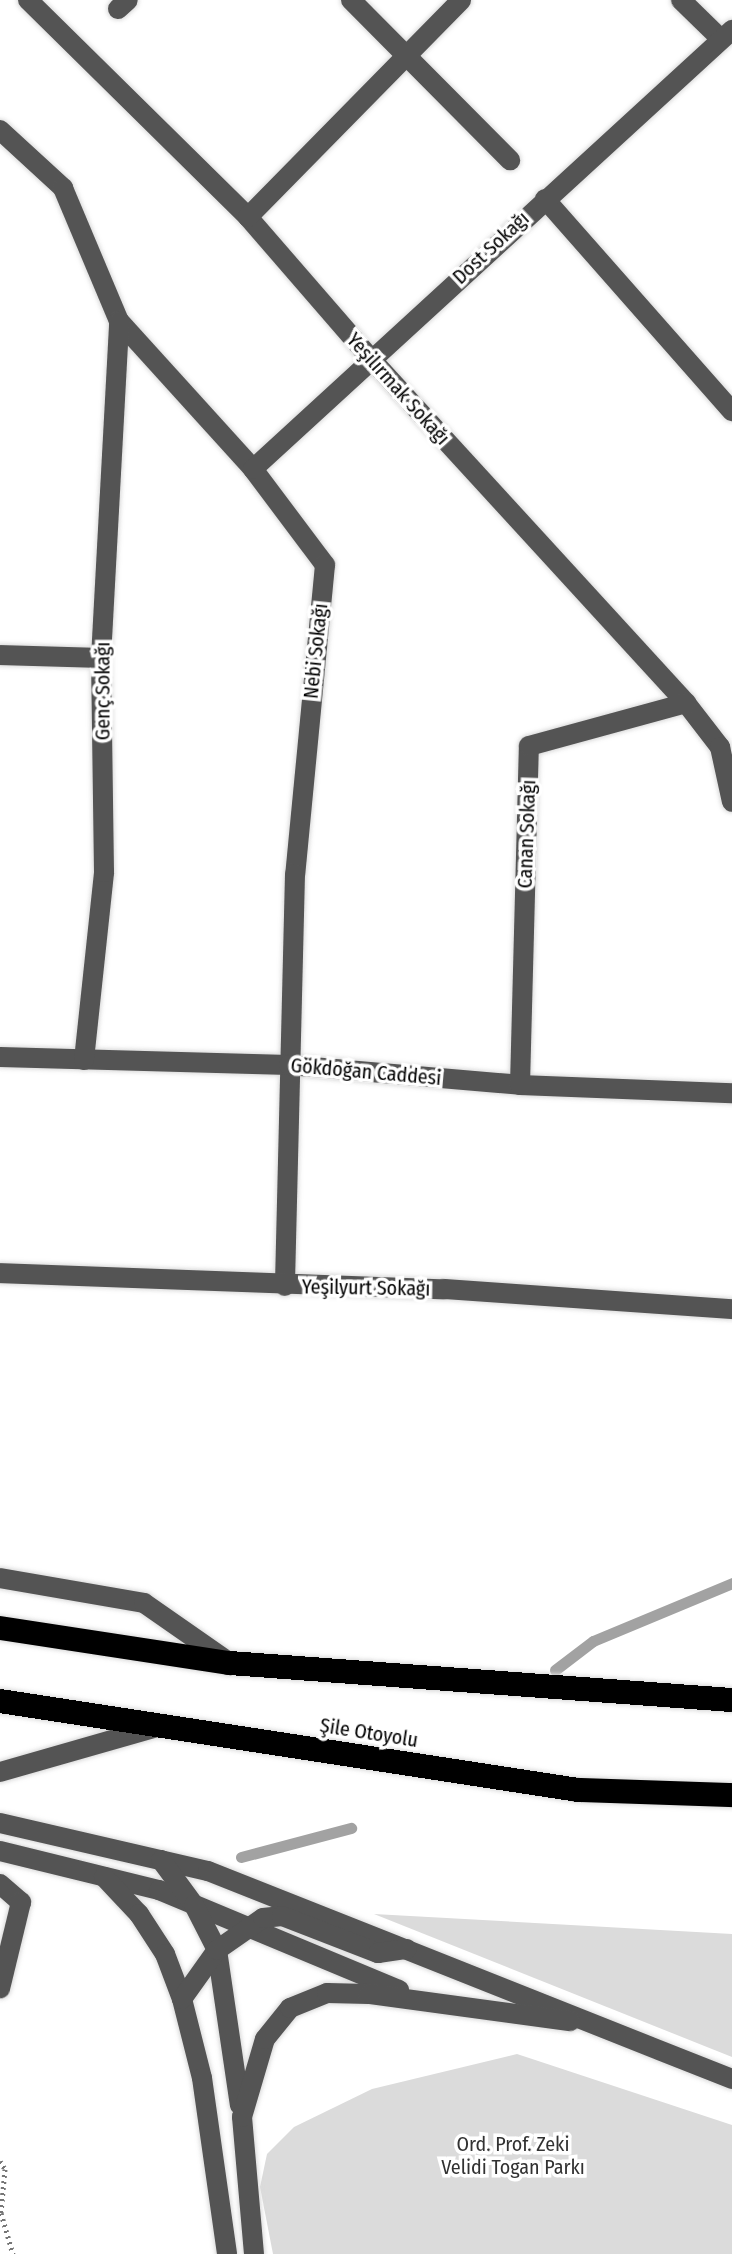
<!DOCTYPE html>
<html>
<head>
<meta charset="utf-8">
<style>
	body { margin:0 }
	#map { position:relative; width:732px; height:2254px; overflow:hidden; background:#fff; font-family:"Fira Sans Condensed",sans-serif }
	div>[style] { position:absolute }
	.green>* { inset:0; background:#dbdbdb }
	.stream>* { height:11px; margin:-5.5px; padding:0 5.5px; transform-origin:5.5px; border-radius:5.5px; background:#a2a2a2 }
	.path>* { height:5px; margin-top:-2.5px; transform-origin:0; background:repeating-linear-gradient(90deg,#767676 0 2px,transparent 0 6px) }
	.roads { filter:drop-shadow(0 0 2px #dbdbdb) drop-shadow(0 0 2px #dbdbdb) }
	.minor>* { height:20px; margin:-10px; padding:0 10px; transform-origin:10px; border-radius:10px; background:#545454 }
	.highway>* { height:24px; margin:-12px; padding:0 12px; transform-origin:12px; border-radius:12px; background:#000 }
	span { translate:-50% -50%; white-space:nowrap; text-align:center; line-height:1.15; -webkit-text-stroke:7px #fff; paint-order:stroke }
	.street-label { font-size:20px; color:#000 }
	.park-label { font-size:20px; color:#323232 }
</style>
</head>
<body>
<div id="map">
	<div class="green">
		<i style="clip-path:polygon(374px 1914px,732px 1934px,732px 2057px)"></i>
		<i style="clip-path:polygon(517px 2054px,732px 2125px,732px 2254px,273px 2254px,260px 2187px,267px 2154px,294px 2127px,372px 2089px)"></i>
	</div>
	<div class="stream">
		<i style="left:555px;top:1670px;width:48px;rotate:-37.3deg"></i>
		<i style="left:593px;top:1641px;width:151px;rotate:-22.6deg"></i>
		<i style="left:241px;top:1857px;width:114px;rotate:-14.8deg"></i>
	</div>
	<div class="path">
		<i style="left:0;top:2161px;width:9px;rotate:58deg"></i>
		<i style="left:5px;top:2169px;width:44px;rotate:95.2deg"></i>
		<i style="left:1px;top:2213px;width:43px;rotate:73.7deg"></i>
	</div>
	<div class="roads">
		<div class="minor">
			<i style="left:28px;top:0;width:309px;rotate:44.6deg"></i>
			<i style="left:248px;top:217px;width:188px;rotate:49.1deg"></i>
			<i style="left:371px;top:359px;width:466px;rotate:47.5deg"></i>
			<i style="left:686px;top:703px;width:56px;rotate:52.3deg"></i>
			<i style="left:720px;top:747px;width:56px;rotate:77.7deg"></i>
			<i style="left:351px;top:0;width:226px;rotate:45.2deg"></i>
			<i style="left:681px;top:0;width:56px;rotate:44.3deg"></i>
			<i style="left:118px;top:9px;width:13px;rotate:-42deg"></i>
			<i style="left:0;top:130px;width:86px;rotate:42.6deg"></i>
			<i style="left:63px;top:188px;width:144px;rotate:67.2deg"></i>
			<i style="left:119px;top:321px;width:200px;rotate:47.8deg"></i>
			<i style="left:253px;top:469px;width:120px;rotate:53.1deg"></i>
			<i style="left:325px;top:565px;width:310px;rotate:95.5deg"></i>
			<i style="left:295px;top:874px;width:412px;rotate:91.4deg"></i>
			<i style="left:545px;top:199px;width:283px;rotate:48.6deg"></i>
			<i style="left:248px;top:217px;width:304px;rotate:-45.5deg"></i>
			<i style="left:253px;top:469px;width:650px;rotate:-42.51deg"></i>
			<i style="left:0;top:655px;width:101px;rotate:1.7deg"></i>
			<i style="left:0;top:1057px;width:289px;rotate:1.6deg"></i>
			<i style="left:289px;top:1065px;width:232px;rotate:4.9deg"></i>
			<i style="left:520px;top:1085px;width:212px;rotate:2.2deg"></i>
			<i style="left:84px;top:1060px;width:189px;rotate:-83.9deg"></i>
			<i style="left:104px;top:872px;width:214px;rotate:-90.8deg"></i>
			<i style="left:101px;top:658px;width:337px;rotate:-86.9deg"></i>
			<i style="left:520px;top:1085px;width:339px;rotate:-88.5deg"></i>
			<i style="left:529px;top:746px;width:163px;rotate:-15.3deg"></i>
			<i style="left:0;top:1273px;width:444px;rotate:2.1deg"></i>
			<i style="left:444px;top:1289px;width:289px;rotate:4deg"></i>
			<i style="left:0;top:1578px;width:146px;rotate:9.8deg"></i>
			<i style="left:144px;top:1603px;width:105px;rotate:34.9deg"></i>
			<i style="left:0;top:1772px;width:163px;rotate:-16deg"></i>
			<i style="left:0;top:1823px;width:213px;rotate:13deg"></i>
			<i style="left:208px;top:1871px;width:564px;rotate:21.65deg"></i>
			<i style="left:0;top:1851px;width:164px;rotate:13.8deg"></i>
			<i style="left:159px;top:1890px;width:260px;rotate:22.6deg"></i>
			<i style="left:161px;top:1860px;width:56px;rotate:53.7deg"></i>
			<i style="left:194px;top:1905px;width:51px;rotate:62.9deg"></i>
			<i style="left:217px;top:1950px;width:157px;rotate:81.6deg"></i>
			<i style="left:104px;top:1877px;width:51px;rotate:46.6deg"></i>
			<i style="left:139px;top:1914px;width:48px;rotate:57deg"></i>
			<i style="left:165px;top:1954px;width:48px;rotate:69.3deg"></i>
			<i style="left:182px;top:1999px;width:81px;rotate:75.8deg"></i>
			<i style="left:202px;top:2078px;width:178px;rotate:81.9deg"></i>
			<i style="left:0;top:1884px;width:28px;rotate:41deg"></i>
			<i style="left:21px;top:1902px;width:89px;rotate:103.6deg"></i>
			<i style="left:182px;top:1999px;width:60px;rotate:-54.5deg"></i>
			<i style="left:217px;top:1950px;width:56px;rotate:-34.8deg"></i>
			<i style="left:263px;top:1918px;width:19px;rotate:-6deg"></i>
			<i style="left:282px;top:1916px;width:103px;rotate:21.1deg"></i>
			<i style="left:378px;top:1953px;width:29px;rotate:-8deg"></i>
			<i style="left:254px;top:2254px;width:138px;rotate:-95deg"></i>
			<i style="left:242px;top:2117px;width:81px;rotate:-73.6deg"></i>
			<i style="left:265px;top:2039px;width:40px;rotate:-51deg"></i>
			<i style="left:290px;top:2008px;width:40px;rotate:-22deg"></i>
			<i style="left:327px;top:1993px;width:42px;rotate:1.4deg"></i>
			<i style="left:369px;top:1994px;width:203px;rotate:7.7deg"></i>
		</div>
		<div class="highway">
			<i style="left:0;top:1628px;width:233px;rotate:8.7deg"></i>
			<i style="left:230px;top:1663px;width:503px;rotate:4.22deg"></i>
			<i style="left:0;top:1701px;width:585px;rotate:8.75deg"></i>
			<i style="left:578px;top:1790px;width:154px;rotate:1.9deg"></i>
		</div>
	</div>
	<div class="street-label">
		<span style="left:491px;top:248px;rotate:-43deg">Dost Sokağı</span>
		<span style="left:398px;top:389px;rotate:48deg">Yeşilırmak Sokağı</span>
		<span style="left:316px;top:651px;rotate:-84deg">Nebi Sokağı</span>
		<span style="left:103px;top:691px;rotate:-90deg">Genç Sokağı</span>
		<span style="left:527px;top:834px;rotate:-88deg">Canan Sokağı</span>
		<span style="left:366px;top:1072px;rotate:5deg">Gökdoğan Caddesi</span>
		<span style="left:366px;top:1288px;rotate:1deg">Yeşilyurt Sokağı</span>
		<span style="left:369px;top:1733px;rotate:9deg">Şile Otoyolu</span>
	</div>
	<div class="park-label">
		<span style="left:513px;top:2156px">Ord. Prof. Zeki<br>Velidi Togan Parkı</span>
	</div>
</div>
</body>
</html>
